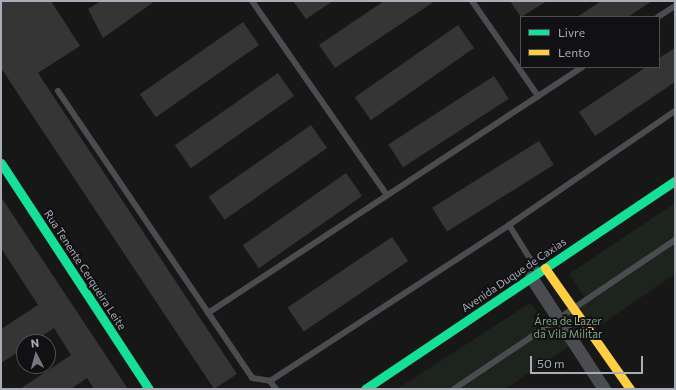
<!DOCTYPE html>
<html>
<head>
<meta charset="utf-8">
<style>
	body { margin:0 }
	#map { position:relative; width:676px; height:390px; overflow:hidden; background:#171717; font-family:Commissioner,sans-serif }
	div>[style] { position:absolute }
	.green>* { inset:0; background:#1d241e }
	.building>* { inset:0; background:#353536; transform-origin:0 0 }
	.lane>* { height:6px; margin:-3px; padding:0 3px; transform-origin:3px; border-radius:3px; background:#4b4c50 }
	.street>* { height:13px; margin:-6.5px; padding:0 6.5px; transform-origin:6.5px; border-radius:6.5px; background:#4b4c50 }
	.fast>* { height:9px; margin:-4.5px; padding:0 4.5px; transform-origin:4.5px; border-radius:4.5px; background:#16e098 }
	.slow>* { height:9px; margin:-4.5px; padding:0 4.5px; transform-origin:4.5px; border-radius:4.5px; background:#ffcf43 }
	span { translate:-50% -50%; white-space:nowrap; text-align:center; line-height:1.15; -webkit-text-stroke:4px #111113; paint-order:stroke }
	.street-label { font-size:11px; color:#a8adb8 }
	.park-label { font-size:11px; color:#7fa381 }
	.frame { position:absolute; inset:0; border:2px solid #a8adb8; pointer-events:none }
	.legend { position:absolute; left:520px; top:16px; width:140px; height:52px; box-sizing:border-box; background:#111113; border:1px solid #4d4f55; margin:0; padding:5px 7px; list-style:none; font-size:12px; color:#a8adb8 }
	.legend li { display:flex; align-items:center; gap:8px; height:20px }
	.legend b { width:20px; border:1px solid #4d4f55 }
	.north { position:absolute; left:16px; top:334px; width:40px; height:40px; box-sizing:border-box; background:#111113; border:1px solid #4d4f55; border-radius:50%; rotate:354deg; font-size:11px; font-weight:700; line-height:16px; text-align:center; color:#a8adb8 }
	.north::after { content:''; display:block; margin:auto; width:14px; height:18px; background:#757880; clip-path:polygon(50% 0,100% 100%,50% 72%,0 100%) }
	.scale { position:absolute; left:530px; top:356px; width:113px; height:18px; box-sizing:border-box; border:2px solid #a8adb8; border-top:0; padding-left:5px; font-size:12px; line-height:14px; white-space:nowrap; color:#a8adb8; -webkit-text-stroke:3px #111113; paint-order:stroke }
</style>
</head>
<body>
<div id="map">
	<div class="green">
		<i style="clip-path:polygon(675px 203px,675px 274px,574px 343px,505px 389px,397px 389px,530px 303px,546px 323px,585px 298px,569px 274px)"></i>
	</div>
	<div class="building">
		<i style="clip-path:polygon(1px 1px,51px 1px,80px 46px,38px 73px,237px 374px,214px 389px,1px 68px)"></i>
		<i style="clip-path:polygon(101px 1px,155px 1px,103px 38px,88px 9px)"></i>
		<i style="clip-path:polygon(293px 1px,333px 1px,306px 19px)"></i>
		<i style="clip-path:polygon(384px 1px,435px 1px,335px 68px,319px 45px)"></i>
		<i style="clip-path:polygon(510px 1px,547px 1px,521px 17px)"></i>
		<i style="clip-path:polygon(601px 1px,652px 1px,628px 17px,577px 17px)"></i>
		<i style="left:243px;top:22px;width:28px;height:126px;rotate:55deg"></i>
		<i style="left:458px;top:25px;width:28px;height:126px;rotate:55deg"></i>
		<i style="clip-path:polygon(675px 48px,675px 82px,595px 136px,579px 112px,646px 67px,659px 67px,659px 58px)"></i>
		<i style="left:278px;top:73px;width:28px;height:126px;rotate:55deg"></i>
		<i style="left:494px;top:76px;width:27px;height:126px;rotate:57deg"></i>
		<i style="left:311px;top:125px;width:28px;height:125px;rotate:55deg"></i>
		<i style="left:539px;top:141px;width:28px;height:126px;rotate:58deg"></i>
		<i style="left:346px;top:173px;width:28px;height:126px;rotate:55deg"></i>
		<i style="clip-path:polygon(1px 197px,128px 389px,94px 389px,87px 378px,71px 389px,20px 389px,71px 355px,54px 328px,33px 342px,24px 342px,24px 348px,1px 363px,1px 329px,38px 305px,1px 248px)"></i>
		<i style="left:392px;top:237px;width:29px;height:126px;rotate:56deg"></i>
	</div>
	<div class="lane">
		<i style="left:252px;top:1px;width:236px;rotate:55.2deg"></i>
		<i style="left:472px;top:1px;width:116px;rotate:55.2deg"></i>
		<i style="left:658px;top:17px;width:20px;rotate:-33deg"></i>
		<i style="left:58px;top:91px;width:346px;rotate:55.9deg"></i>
		<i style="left:252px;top:378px;width:18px;rotate:9deg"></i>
		<i style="left:509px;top:225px;width:53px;rotate:58.1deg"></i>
		<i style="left:208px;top:313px;width:448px;rotate:-33.3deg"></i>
		<i style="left:276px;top:389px;width:10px;rotate:-127deg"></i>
		<i style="left:270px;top:381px;width:285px;rotate:-33.1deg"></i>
		<i style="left:509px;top:225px;width:201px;rotate:-34.5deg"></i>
		<i style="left:454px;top:389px;width:267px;rotate:-34deg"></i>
	</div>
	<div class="street">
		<i style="left:531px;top:277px;width:134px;rotate:56.9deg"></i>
	</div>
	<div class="fast">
		<i style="left:1px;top:163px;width:270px;rotate:56.8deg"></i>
		<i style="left:365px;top:389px;width:373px;rotate:-33.9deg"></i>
	</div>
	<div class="slow">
		<i style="left:545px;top:268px;width:148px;rotate:54.9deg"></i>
	</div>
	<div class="street-label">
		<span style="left:85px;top:270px;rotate:57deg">Rua Tenente Cerqueira Leite</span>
		<span style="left:514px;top:275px;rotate:-34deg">Avenida Duque de Caxias</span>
	</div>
	<div class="park-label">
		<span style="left:568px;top:328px">Área de Lazer<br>da Vila Militar</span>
	</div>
	<div class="frame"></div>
	<ul class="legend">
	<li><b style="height:5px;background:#16e098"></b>Livre</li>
	<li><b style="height:5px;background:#ffcf43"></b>Lento</li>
	</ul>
	<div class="north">N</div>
	<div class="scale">50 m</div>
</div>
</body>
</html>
